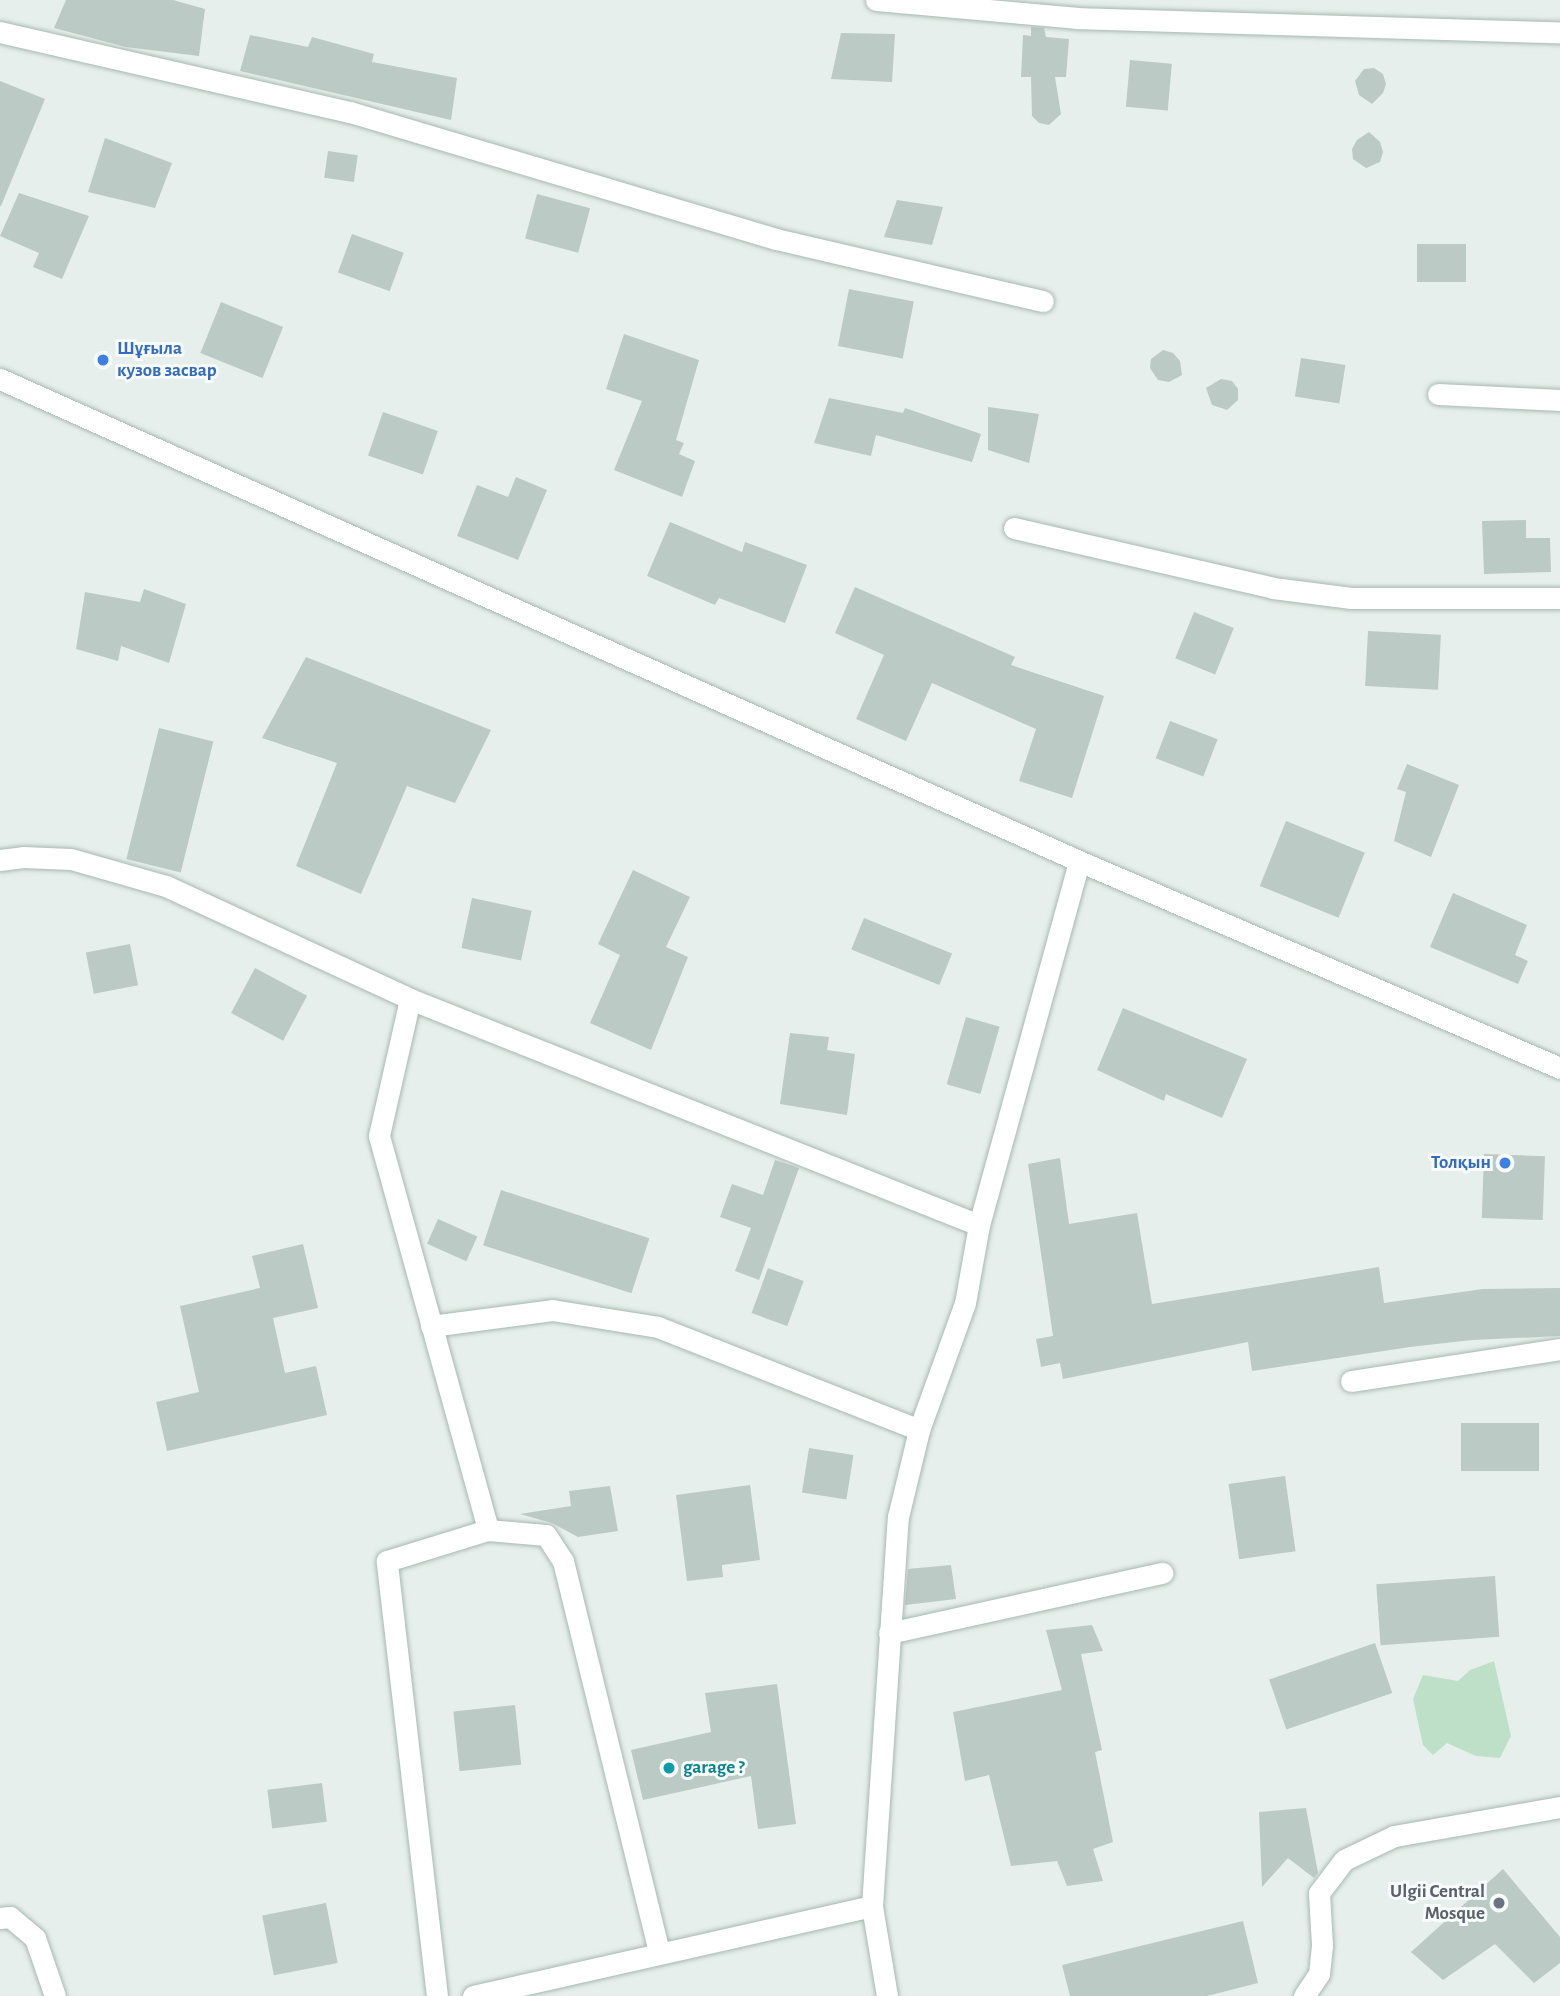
<!DOCTYPE html>
<html>
<head>
<meta charset="utf-8">
<style>
	body { margin:0 }
	#map { position:relative; width:1560px; height:1996px; overflow:hidden; background:#e6efeb; font-family:"Alegreya Sans",sans-serif }
	div>[style] { position:absolute }
	.green>* { inset:0; background:#bfe0c8 }
	.building>* { inset:0; background:#bbcac4; transform-origin:0 0 }
	.roads { filter:drop-shadow(0 0 2px #a8b8b2) drop-shadow(0 0 2px #a8b8b2) }
	.minor>* { height:21px; margin:-10.5px; padding:0 10.5px; transform-origin:10.5px; border-radius:10.5px; background:#fff }
	.tertiary>* { height:21px; margin:-10.5px; padding:0 10.5px; transform-origin:10.5px; border-radius:10.5px; background:#fff }
	.dots>* { width:19px; height:19px; translate:-50% -50%; box-sizing:border-box; border:4px solid #f7fbf9; border-radius:50% }
	span { translate:-50% -50%; white-space:nowrap; text-align:center; line-height:1.15; -webkit-text-stroke:6px #f7fbf9; paint-order:stroke }
	.shop-label { font-size:19px; color:#366cbe; font-weight:700 }
	.left { translate:0 -50%; text-align:left }
	.right { translate:-100% -50%; text-align:right }
	.culture-label { font-size:19px; color:#0d838f; font-weight:700 }
	.worship-label { font-size:19px; color:#5b616d; font-weight:700 }
</style>
</head>
<body>
<div id="map">
	<div class="green">
		<i style="clip-path:polygon(1494px 1661px,1511px 1736px,1500px 1758px,1476px 1756px,1447px 1743px,1433px 1755px,1423px 1745px,1413px 1699px,1423px 1675px,1458px 1681px,1470px 1670px)"></i>
	</div>
	<div class="building">
		<i style="clip-path:polygon(66px 0,173px 0,205px 9px,199px 56px,126px 47px,54px 28px)"></i>
		<i style="clip-path:polygon(1031px 27px,1044px 28px,1046px 37px,1069px 39px,1066px 77px,1055px 77px,1061px 114px,1049px 125px,1039px 123px,1032px 116px,1031px 77px,1021px 77px,1023px 35px,1031px 36px)"></i>
		<i style="clip-path:polygon(841px 33px,895px 34px,892px 82px,831px 79px)"></i>
		<i style="clip-path:polygon(250px 35px,308px 47px,312px 37px,374px 54px,372px 62px,457px 78px,451px 120px,240px 71px)"></i>
		<i style="left:1130px;top:60px;width:42px;height:47px;rotate:5deg"></i>
		<i style="clip-path:polygon(1374px 68px,1383px 74px,1386px 84px,1383px 93px,1372px 104px,1359px 95px,1355px 81px,1364px 69px)"></i>
		<i style="clip-path:polygon(0 81px,45px 99px,1px 206px,0 206px)"></i>
		<i style="clip-path:polygon(1369px 132px,1380px 142px,1383px 152px,1380px 162px,1366px 168px,1353px 159px,1352px 149px,1357px 140px)"></i>
		<i style="clip-path:polygon(105px 138px,172px 163px,155px 208px,88px 192px)"></i>
		<i style="left:328px;top:151px;width:30px;height:27px;rotate:8deg"></i>
		<i style="clip-path:polygon(19px 193px,89px 216px,62px 279px,33px 267px,39px 253px,0 236px)"></i>
		<i style="left:537px;top:194px;width:55px;height:46px;rotate:15deg"></i>
		<i style="clip-path:polygon(897px 200px,943px 207px,932px 245px,884px 237px)"></i>
		<i style="left:352px;top:234px;width:55px;height:41px;rotate:20deg"></i>
		<i style="left:1417px;top:244px;width:49px;height:38px"></i>
		<i style="left:849px;top:289px;width:66px;height:58px;rotate:11deg"></i>
		<i style="left:221px;top:302px;width:67px;height:55px;rotate:22deg"></i>
		<i style="clip-path:polygon(624px 334px,699px 360px,676px 440px,684px 443px,679px 454px,695px 461px,682px 497px,614px 470px,642px 401px,606px 389px)"></i>
		<i style="clip-path:polygon(1163px 350px,1173px 353px,1180px 361px,1182px 375px,1169px 382px,1158px 380px,1150px 368px,1151px 359px)"></i>
		<i style="left:1301px;top:358px;width:45px;height:39px;rotate:9deg"></i>
		<i style="clip-path:polygon(1221px 379px,1232px 381px,1238px 389px,1238px 400px,1227px 410px,1212px 405px,1206px 388px)"></i>
		<i style="clip-path:polygon(829px 398px,903px 413px,905px 408px,981px 434px,972px 462px,876px 435px,871px 456px,814px 443px)"></i>
		<i style="clip-path:polygon(988px 407px,1039px 414px,1029px 463px,988px 450px)"></i>
		<i style="left:383px;top:412px;width:58px;height:46px;rotate:19deg"></i>
		<i style="clip-path:polygon(516px 477px,547px 490px,518px 560px,457px 536px,477px 485px,508px 497px)"></i>
		<i style="clip-path:polygon(1526px 520px,1526px 538px,1550px 538px,1551px 572px,1484px 574px,1482px 521px)"></i>
		<i style="clip-path:polygon(670px 522px,742px 552px,745px 542px,807px 565px,785px 623px,719px 598px,715px 605px,647px 576px)"></i>
		<i style="clip-path:polygon(855px 587px,1015px 657px,1011px 665px,1104px 696px,1072px 798px,1019px 781px,1036px 729px,932px 683px,906px 741px,856px 719px,884px 655px,835px 633px)"></i>
		<i style="clip-path:polygon(144px 589px,186px 604px,169px 663px,121px 646px,118px 661px,76px 649px,85px 592px,140px 602px)"></i>
		<i style="left:1194px;top:612px;width:43px;height:50px;rotate:22deg"></i>
		<i style="left:1368px;top:631px;width:73px;height:55px;rotate:3deg"></i>
		<i style="clip-path:polygon(306px 657px,491px 730px,455px 803px,407px 786px,361px 894px,296px 866px,337px 763px,262px 738px)"></i>
		<i style="left:1170px;top:721px;width:51px;height:40px;rotate:21deg"></i>
		<i style="left:159px;top:728px;width:56px;height:135px;rotate:14deg"></i>
		<i style="clip-path:polygon(1407px 764px,1459px 785px,1431px 857px,1394px 841px,1406px 792px,1397px 789px)"></i>
		<i style="left:1286px;top:821px;width:85px;height:70px;rotate:22deg"></i>
		<i style="clip-path:polygon(633px 870px,690px 897px,666px 947px,688px 957px,651px 1050px,590px 1023px,620px 955px,598px 944px)"></i>
		<i style="clip-path:polygon(1453px 893px,1527px 925px,1515px 955px,1528px 961px,1518px 984px,1430px 947px)"></i>
		<i style="left:472px;top:898px;width:61px;height:51px;rotate:12deg"></i>
		<i style="left:864px;top:918px;width:95px;height:34px;rotate:22deg"></i>
		<i style="left:130px;top:944px;width:42px;height:45px;rotate:79deg"></i>
		<i style="left:255px;top:968px;width:59px;height:51px;rotate:28deg"></i>
		<i style="clip-path:polygon(1123px 1008px,1247px 1059px,1222px 1118px,1166px 1094px,1164px 1101px,1097px 1070px)"></i>
		<i style="left:966px;top:1017px;width:35px;height:70px;rotate:16deg"></i>
		<i style="clip-path:polygon(790px 1033px,829px 1037px,827px 1050px,855px 1054px,847px 1115px,780px 1104px)"></i>
		<i style="left:1484px;top:1154px;width:61px;height:64px;rotate:2deg"></i>
		<i style="clip-path:polygon(1060px 1158px,1069px 1224px,1137px 1213px,1152px 1304px,1379px 1267px,1384px 1303px,1483px 1289px,1560px 1288px,1560px 1336px,1472px 1340px,1410px 1347px,1252px 1371px,1248px 1342px,1063px 1379px,1060px 1363px,1041px 1367px,1036px 1339px,1053px 1336px,1028px 1164px)"></i>
		<i style="clip-path:polygon(775px 1160px,799px 1168px,759px 1280px,735px 1271px,751px 1228px,720px 1217px,732px 1184px,763px 1195px)"></i>
		<i style="left:501px;top:1190px;width:156px;height:58px;rotate:18deg"></i>
		<i style="left:438px;top:1219px;width:43px;height:27px;rotate:24deg"></i>
		<i style="clip-path:polygon(303px 1244px,318px 1308px,273px 1318px,285px 1373px,316px 1366px,327px 1415px,167px 1451px,156px 1402px,199px 1392px,180px 1306px,260px 1288px,252px 1256px)"></i>
		<i style="left:768px;top:1268px;width:38px;height:48px;rotate:20deg"></i>
		<i style="left:1539px;top:1423px;width:48px;height:78px;rotate:90deg"></i>
		<i style="left:809px;top:1448px;width:45px;height:45px;rotate:9deg"></i>
		<i style="left:1285px;top:1476px;width:76px;height:57px;rotate:82deg"></i>
		<i style="clip-path:polygon(750px 1485px,760px 1560px,722px 1565px,723px 1577px,687px 1581px,676px 1495px)"></i>
		<i style="clip-path:polygon(610px 1486px,618px 1531px,578px 1537px,552px 1523px,520px 1514px,571px 1506px,569px 1491px)"></i>
		<i style="clip-path:polygon(951px 1565px,956px 1599px,905px 1605px,908px 1569px)"></i>
		<i style="left:1495px;top:1576px;width:61px;height:119px;rotate:86deg"></i>
		<i style="clip-path:polygon(1092px 1625px,1103px 1651px,1081px 1654px,1102px 1750px,1095px 1752px,1113px 1842px,1093px 1849px,1103px 1881px,1067px 1886px,1057px 1861px,1011px 1866px,989px 1775px,965px 1781px,953px 1712px,1062px 1690px,1046px 1630px)"></i>
		<i style="left:1375px;top:1643px;width:53px;height:112px;rotate:71deg"></i>
		<i style="clip-path:polygon(777px 1684px,796px 1824px,758px 1829px,751px 1776px,643px 1800px,631px 1750px,711px 1732px,705px 1693px)"></i>
		<i style="left:515px;top:1705px;width:60px;height:62px;rotate:84deg"></i>
		<i style="left:322px;top:1783px;width:39px;height:55px;rotate:83deg"></i>
		<i style="clip-path:polygon(1306px 1808px,1318px 1873px,1314px 1878px,1288px 1858px,1262px 1887px,1259px 1812px)"></i>
		<i style="clip-path:polygon(1503px 1869px,1560px 1937px,1560px 1963px,1534px 1983px,1495px 1944px,1443px 1980px,1411px 1952px)"></i>
		<i style="left:326px;top:1903px;width:61px;height:65px;rotate:79deg"></i>
		<i style="clip-path:polygon(1243px 1921px,1258px 1983px,1207px 1996px,1070px 1996px,1062px 1965px)"></i>
	</div>
	<div class="roads">
		<div class="minor">
			<i style="left:876px;top:0;width:201px;rotate:5.1deg"></i>
			<i style="left:1076px;top:18px;width:484px;rotate:1.7deg"></i>
			<i style="left:0;top:32px;width:359px;rotate:12.9deg"></i>
			<i style="left:350px;top:112px;width:445px;rotate:16.6deg"></i>
			<i style="left:776px;top:239px;width:274px;rotate:13.1deg"></i>
			<i style="left:1438px;top:394px;width:122px;rotate:2.8deg"></i>
			<i style="left:1014px;top:528px;width:266px;rotate:13deg"></i>
			<i style="left:1273px;top:588px;width:79px;rotate:7.3deg"></i>
			<i style="left:1351px;top:598px;width:209px"></i>
			<i style="left:0;top:860px;width:23px;rotate:-7deg"></i>
			<i style="left:23px;top:857px;width:48px;rotate:2.4deg"></i>
			<i style="left:71px;top:859px;width:99px;rotate:15.9deg"></i>
			<i style="left:166px;top:886px;width:269px;rotate:24.8deg"></i>
			<i style="left:410px;top:999px;width:612px;rotate:21.66deg"></i>
			<i style="left:410px;top:999px;width:140px;rotate:102.8deg"></i>
			<i style="left:379px;top:1136px;width:409px;rotate:74.5deg"></i>
			<i style="left:431px;top:1326px;width:122px;rotate:-7.5deg"></i>
			<i style="left:552px;top:1310px;width:107px;rotate:9.1deg"></i>
			<i style="left:658px;top:1327px;width:281px;rotate:21.5deg"></i>
			<i style="left:1351px;top:1381px;width:211px;rotate:-8.7deg"></i>
			<i style="left:889px;top:1633px;width:280px;rotate:-12.4deg"></i>
			<i style="left:0;top:1918px;width:10px;rotate:-6deg"></i>
			<i style="left:10px;top:1917px;width:33px;rotate:40deg"></i>
			<i style="left:35px;top:1938px;width:61px;rotate:71deg"></i>
			<i style="left:437px;top:1996px;width:438px;rotate:-96.6deg"></i>
			<i style="left:387px;top:1561px;width:106px;rotate:-17.1deg"></i>
			<i style="left:488px;top:1530px;width:58px;rotate:4.9deg"></i>
			<i style="left:546px;top:1535px;width:31px;rotate:57deg"></i>
			<i style="left:563px;top:1561px;width:403px;rotate:76.2deg"></i>
			<i style="left:473px;top:1996px;width:409px;rotate:-12.7deg"></i>
			<i style="left:887px;top:1996px;width:91px;rotate:-99.5deg"></i>
			<i style="left:872px;top:1906px;width:390px;rotate:-86.2deg"></i>
			<i style="left:898px;top:1517px;width:89px;rotate:-76.4deg"></i>
			<i style="left:919px;top:1430px;width:135px;rotate:-70.1deg"></i>
			<i style="left:965px;top:1303px;width:79px;rotate:-79.8deg"></i>
			<i style="left:979px;top:1225px;width:377px;rotate:-74.6deg"></i>
			<i style="left:1304px;top:1996px;width:27px;rotate:-56deg"></i>
			<i style="left:1319px;top:1974px;width:29px;rotate:-84deg"></i>
			<i style="left:1322px;top:1945px;width:52px;rotate:-93.3deg"></i>
			<i style="left:1319px;top:1893px;width:41px;rotate:-52.9deg"></i>
			<i style="left:1344px;top:1860px;width:55px;rotate:-25.6deg"></i>
			<i style="left:1394px;top:1836px;width:169px;rotate:-9.9deg"></i>
		</div>
		<div class="tertiary">
			<i style="left:0;top:379px;width:1182px;rotate:24.07deg"></i>
			<i style="left:1079px;top:861px;width:524px;rotate:23.28deg"></i>
		</div>
	</div>
	<div class="dots">
		<i style="left:103px;top:360px;background:#3f7fe0"></i>
		<i style="left:1505px;top:1163px;background:#3f7fe0"></i>
		<i style="left:669px;top:1768px;background:#0f9aa8"></i>
		<i style="left:1499px;top:1903px;background:#6b7280"></i>
	</div>
	<div class="shop-label">
		<span class="left" style="left:117px;top:360px">Шұғыла<br>кузов засвар</span>
		<span class="right" style="left:1491px;top:1163px">Толқын</span>
	</div>
	<div class="culture-label">
		<span class="left" style="left:683px;top:1768px">garage ?</span>
	</div>
	<div class="worship-label">
		<span class="right" style="left:1485px;top:1903px">Ulgii Central<br>Mosque</span>
	</div>
</div>
</body>
</html>
